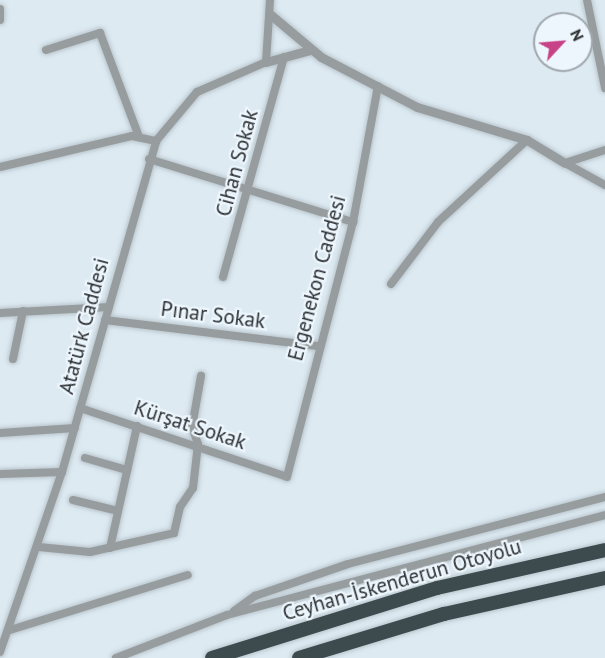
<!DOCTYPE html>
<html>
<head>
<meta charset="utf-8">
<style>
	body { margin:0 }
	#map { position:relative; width:605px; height:658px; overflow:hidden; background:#ddeaf2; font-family:"PT Sans",sans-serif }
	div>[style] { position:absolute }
	.roads { filter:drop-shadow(0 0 2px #bac5cc) drop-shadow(0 0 2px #bac5cc) }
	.minor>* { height:8px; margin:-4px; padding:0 4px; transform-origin:4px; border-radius:4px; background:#979d9f }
	.tertiary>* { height:9px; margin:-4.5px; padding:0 4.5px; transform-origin:4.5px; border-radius:4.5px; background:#979d9f }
	.motorway>* { height:14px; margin:-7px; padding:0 7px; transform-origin:7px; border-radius:7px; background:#3e4b4e }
	span { translate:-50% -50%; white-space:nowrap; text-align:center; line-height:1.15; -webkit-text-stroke:4.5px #edf6fd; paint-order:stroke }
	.street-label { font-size:21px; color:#2c3134 }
	.north { position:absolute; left:533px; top:12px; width:60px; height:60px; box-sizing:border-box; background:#edf6fd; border:2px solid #a0a7ad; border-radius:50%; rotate:64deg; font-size:16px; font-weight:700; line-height:24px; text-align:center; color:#2c3134 }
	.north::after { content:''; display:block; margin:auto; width:21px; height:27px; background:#c74286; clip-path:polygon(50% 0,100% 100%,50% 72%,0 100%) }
</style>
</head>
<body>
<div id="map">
	<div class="roads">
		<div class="minor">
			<i style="left:587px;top:0;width:90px;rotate:78.4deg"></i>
			<i style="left:0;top:9px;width:11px;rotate:90deg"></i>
			<i style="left:46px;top:50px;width:57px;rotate:-17.5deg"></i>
			<i style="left:100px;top:33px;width:111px;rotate:69.4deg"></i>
			<i style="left:149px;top:159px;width:214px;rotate:17.2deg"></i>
			<i style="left:565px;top:163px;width:46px;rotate:28.8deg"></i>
			<i style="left:565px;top:163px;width:42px;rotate:-18deg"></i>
			<i style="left:0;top:167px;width:136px;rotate:-13.2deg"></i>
			<i style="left:132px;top:136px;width:25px;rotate:12deg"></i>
			<i style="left:223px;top:277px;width:228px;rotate:-74.5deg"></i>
			<i style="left:391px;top:284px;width:78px;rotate:-52.8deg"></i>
			<i style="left:438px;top:222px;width:121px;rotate:-42.7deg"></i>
			<i style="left:0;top:313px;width:109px;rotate:-3.2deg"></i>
			<i style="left:105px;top:320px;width:214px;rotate:7deg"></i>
			<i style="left:13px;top:359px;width:49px;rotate:-78.2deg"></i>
			<i style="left:80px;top:408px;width:218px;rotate:18.4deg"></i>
			<i style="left:287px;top:477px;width:263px;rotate:-75.5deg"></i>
			<i style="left:353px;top:222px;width:138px;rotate:-79.6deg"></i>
			<i style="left:0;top:433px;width:75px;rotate:-3.8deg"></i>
			<i style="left:85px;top:458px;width:44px;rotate:15.9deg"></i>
			<i style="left:0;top:474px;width:62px;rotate:-1.8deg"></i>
			<i style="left:73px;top:500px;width:46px;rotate:13.7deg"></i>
			<i style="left:39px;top:547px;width:51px;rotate:5.6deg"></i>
			<i style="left:90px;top:552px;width:86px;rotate:-12.7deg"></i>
			<i style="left:174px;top:533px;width:27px;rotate:-77deg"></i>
			<i style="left:180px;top:507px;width:23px;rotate:-56deg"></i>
			<i style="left:193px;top:488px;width:44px;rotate:-83.5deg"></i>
			<i style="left:198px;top:444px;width:18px;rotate:-109deg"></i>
			<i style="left:192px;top:427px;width:52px;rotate:-80deg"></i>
			<i style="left:110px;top:548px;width:125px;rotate:-77.5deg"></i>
			<i style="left:234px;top:611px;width:26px;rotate:-36deg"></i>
			<i style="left:255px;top:596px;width:98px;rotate:-19deg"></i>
			<i style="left:348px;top:564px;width:266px;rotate:-14.6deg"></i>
			<i style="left:10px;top:630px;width:186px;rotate:-17.2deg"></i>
			<i style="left:0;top:652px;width:190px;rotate:-71deg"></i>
			<i style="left:62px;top:472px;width:344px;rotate:-74.1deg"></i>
			<i style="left:156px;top:141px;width:64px;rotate:-50.1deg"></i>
			<i style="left:197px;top:92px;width:75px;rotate:-23.5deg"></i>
			<i style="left:266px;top:62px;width:62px;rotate:-86.3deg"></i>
			<i style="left:116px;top:658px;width:119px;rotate:-21.2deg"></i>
			<i style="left:227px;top:615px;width:391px;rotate:-14.8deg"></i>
		</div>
		<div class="tertiary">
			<i style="left:271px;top:15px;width:65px;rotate:40deg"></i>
			<i style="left:321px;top:57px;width:108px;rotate:27.5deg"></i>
			<i style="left:417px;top:107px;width:115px;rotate:16.7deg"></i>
			<i style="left:527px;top:140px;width:44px;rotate:31.2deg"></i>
			<i style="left:266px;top:62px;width:46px;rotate:-15.3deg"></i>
		</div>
		<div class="motorway">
			<i style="left:212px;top:658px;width:236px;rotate:-17.3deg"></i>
			<i style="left:437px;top:588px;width:172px;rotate:-12.7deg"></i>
			<i style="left:299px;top:658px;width:152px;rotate:-16.9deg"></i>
			<i style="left:444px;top:614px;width:165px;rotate:-12.6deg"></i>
		</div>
	</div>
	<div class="street-label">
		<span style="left:237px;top:163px;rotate:-75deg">Cihan Sokak</span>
		<span style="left:317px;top:278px;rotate:-75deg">Ergenekon Caddesi</span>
		<span style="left:213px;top:315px;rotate:7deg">Pınar Sokak</span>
		<span style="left:84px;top:326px;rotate:-75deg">Atatürk Caddesi</span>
		<span style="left:190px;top:425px;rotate:18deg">Kürşat Sokak</span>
		<span style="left:402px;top:580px;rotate:-16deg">Ceyhan-İskenderun Otoyolu</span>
	</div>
	<div class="north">N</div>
</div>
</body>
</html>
